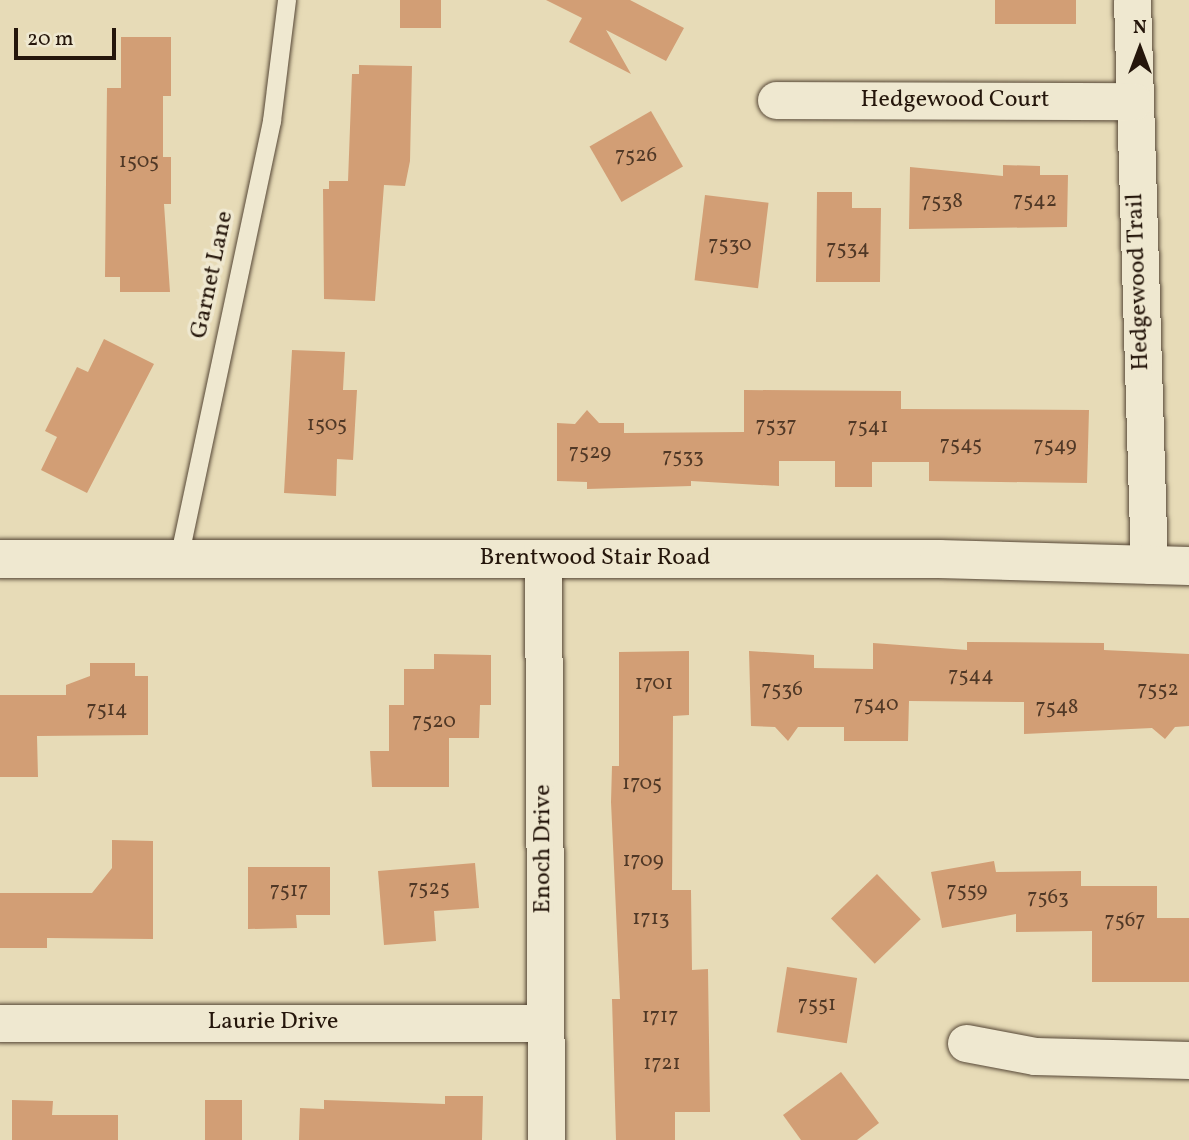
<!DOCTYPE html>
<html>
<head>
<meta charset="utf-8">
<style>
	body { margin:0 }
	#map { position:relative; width:1189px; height:1140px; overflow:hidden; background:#e7dbb7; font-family:Vollkorn,serif }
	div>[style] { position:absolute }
	.building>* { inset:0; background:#d29e75; transform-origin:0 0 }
	.roads { filter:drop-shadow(0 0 2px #564736) drop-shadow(0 0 2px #564736) }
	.lane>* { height:18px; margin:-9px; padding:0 9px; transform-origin:9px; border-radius:9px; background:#efe8d0 }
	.street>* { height:37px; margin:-18.5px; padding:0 18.5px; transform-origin:18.5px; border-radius:18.5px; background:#efe8d0 }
	.secondary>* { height:38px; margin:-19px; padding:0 19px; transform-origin:19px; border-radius:19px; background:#efe8d0 }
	span { translate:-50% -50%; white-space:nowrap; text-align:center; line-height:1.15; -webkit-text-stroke:7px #efe8d0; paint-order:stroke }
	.number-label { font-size:21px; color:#503826 }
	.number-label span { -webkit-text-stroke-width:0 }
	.street-label { font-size:24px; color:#25160b }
	.north { position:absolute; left:1105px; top:14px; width:70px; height:70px; -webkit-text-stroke:5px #efe8d0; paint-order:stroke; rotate:0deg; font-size:19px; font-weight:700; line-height:28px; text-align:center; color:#25160b }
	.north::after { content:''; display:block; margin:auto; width:24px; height:32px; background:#25160b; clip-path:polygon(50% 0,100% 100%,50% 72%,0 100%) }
	.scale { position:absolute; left:14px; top:28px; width:102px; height:32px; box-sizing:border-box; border:4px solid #25160b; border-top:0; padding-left:9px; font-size:21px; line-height:24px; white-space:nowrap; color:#25160b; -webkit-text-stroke:5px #efe8d0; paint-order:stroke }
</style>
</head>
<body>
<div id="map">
	<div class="building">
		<i style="left:400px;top:0;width:41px;height:28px"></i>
		<i style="clip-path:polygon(546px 0,630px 0,684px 28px,666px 61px,606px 30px,631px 74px,569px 42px,582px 18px)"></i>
		<i style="left:995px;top:0;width:81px;height:24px"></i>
		<i style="clip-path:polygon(121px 37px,171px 37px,171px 96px,163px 96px,163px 157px,171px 157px,171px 204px,164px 204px,170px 292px,120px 292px,120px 277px,105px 277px,107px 88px,121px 88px)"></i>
		<i style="clip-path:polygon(359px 65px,412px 66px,410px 161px,405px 186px,384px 185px,375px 301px,324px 299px,323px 189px,329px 189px,329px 181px,348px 181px,352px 74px,359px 74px)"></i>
		<i style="left:651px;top:111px;width:64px;height:71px;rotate:60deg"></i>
		<i style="clip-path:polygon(1003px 165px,1040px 166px,1040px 175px,1068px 175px,1067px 227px,909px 229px,910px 167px,1003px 176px)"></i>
		<i style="clip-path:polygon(817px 192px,852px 192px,852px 208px,881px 208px,880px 282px,816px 282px)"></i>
		<i style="left:705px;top:195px;width:64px;height:86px;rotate:7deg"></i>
		<i style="clip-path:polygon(104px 339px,154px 364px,87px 493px,41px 470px,57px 437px,45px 431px,77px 367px,88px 372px)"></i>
		<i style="clip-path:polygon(292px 350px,345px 352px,343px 390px,357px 390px,353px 460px,337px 459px,336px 496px,284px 493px)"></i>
		<i style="clip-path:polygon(744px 390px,901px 391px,901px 409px,1089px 410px,1087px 483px,929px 481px,929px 462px,872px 462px,872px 487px,835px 487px,835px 461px,779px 461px,779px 486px,691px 481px,691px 486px,587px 489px,587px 482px,557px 481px,557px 423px,575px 424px,587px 410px,599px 423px,624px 423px,624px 433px,744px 432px)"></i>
		<i style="clip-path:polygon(967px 642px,1104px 643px,1104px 650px,1189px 654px,1189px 726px,1175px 727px,1165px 739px,1152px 728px,1024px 734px,1024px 702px,909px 701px,908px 741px,844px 741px,844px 727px,798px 727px,788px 741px,775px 727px,751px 726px,749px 651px,814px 655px,814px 668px,873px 669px,873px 643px,967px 650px)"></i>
		<i style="clip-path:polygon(689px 651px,689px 715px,673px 716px,672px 890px,691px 890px,692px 970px,708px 969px,710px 1112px,675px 1112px,675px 1140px,616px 1140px,612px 999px,620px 999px,611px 802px,612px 766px,619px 766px,619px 652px)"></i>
		<i style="clip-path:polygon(434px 654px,491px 655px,491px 705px,480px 705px,479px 738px,449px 738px,449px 787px,372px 787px,370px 751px,389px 751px,389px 705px,404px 705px,404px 669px,434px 669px)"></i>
		<i style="clip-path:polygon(90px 663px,135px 663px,135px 676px,148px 676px,148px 735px,37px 736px,38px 777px,0 777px,0 695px,66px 695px,66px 685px,90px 676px)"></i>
		<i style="clip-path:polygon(112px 840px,153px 841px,153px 939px,47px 938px,47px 948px,0 948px,0 893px,92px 893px,112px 868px)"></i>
		<i style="clip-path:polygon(994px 861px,996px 872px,1081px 871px,1081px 886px,1157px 886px,1157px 918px,1189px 918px,1189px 982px,1092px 982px,1092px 931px,1016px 932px,1016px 914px,942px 928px,931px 872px)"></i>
		<i style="clip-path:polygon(475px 863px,479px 908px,434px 911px,436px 941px,384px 945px,378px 871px)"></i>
		<i style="clip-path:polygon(248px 867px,330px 867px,330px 915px,296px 915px,297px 928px,248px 929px)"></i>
		<i style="left:877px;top:874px;width:63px;height:64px;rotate:46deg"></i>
		<i style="left:787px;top:967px;width:71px;height:66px;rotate:9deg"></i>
		<i style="clip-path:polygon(841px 1072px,879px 1123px,857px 1140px,801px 1140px,783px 1115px)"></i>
		<i style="clip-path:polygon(445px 1096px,483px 1096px,482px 1140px,299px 1140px,300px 1108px,324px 1109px,324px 1100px,445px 1104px)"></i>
		<i style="clip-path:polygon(12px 1100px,53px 1101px,52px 1115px,118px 1115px,118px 1140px,12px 1140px)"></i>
		<i style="left:205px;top:1100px;width:37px;height:40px"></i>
	</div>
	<div class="roads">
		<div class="lane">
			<i style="left:179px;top:559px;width:448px;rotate:-78deg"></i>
			<i style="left:272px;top:121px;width:122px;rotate:-82.9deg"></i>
		</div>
		<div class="street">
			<i style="left:1132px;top:0;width:565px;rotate:88.28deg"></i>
			<i style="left:776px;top:100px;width:357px;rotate:0.2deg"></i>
			<i style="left:543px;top:559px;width:581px;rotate:89.7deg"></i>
			<i style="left:0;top:1023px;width:545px"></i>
			<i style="left:966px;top:1043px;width:70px;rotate:10.7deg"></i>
			<i style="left:1035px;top:1056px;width:154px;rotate:1.5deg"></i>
		</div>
		<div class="secondary">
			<i style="left:0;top:559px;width:939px"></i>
			<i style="left:939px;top:559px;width:250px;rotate:1.6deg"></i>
		</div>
	</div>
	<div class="number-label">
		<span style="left:636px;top:156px">7526</span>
		<span style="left:139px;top:162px">1505</span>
		<span style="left:1035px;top:201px">7542</span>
		<span style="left:942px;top:202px">7538</span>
		<span style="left:730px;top:245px">7530</span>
		<span style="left:848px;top:249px">7534</span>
		<span style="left:327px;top:425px">1505</span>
		<span style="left:776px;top:426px">7537</span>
		<span style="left:868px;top:427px">7541</span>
		<span style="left:961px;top:445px">7545</span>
		<span style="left:1055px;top:446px">7549</span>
		<span style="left:590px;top:453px">7529</span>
		<span style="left:683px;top:457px">7533</span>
		<span style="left:971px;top:676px">7544</span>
		<span style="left:654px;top:684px">1701</span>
		<span style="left:782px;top:690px">7536</span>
		<span style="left:1158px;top:690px">7552</span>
		<span style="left:876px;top:705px">7540</span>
		<span style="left:1057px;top:708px">7548</span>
		<span style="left:107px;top:710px">7514</span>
		<span style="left:434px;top:722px">7520</span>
		<span style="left:642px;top:784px">1705</span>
		<span style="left:643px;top:861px">1709</span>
		<span style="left:429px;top:889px">7525</span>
		<span style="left:289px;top:891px">7517</span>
		<span style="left:967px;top:891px">7559</span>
		<span style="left:1048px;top:898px">7563</span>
		<span style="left:651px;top:919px">1713</span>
		<span style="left:1125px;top:921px">7567</span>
		<span style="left:817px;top:1005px">7551</span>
		<span style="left:660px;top:1017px">1717</span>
		<span style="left:662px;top:1064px">1721</span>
	</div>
	<div class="street-label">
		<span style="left:955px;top:101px">Hedgewood Court</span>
		<span style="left:213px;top:275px;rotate:-78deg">Garnet Lane</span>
		<span style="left:1139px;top:282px;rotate:-92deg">Hedgewood Trail</span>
		<span style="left:595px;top:559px">Brentwood Stair Road</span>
		<span style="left:544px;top:849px;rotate:-90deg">Enoch Drive</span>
		<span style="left:273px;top:1023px">Laurie Drive</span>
	</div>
	<div class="north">N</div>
	<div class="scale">20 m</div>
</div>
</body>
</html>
